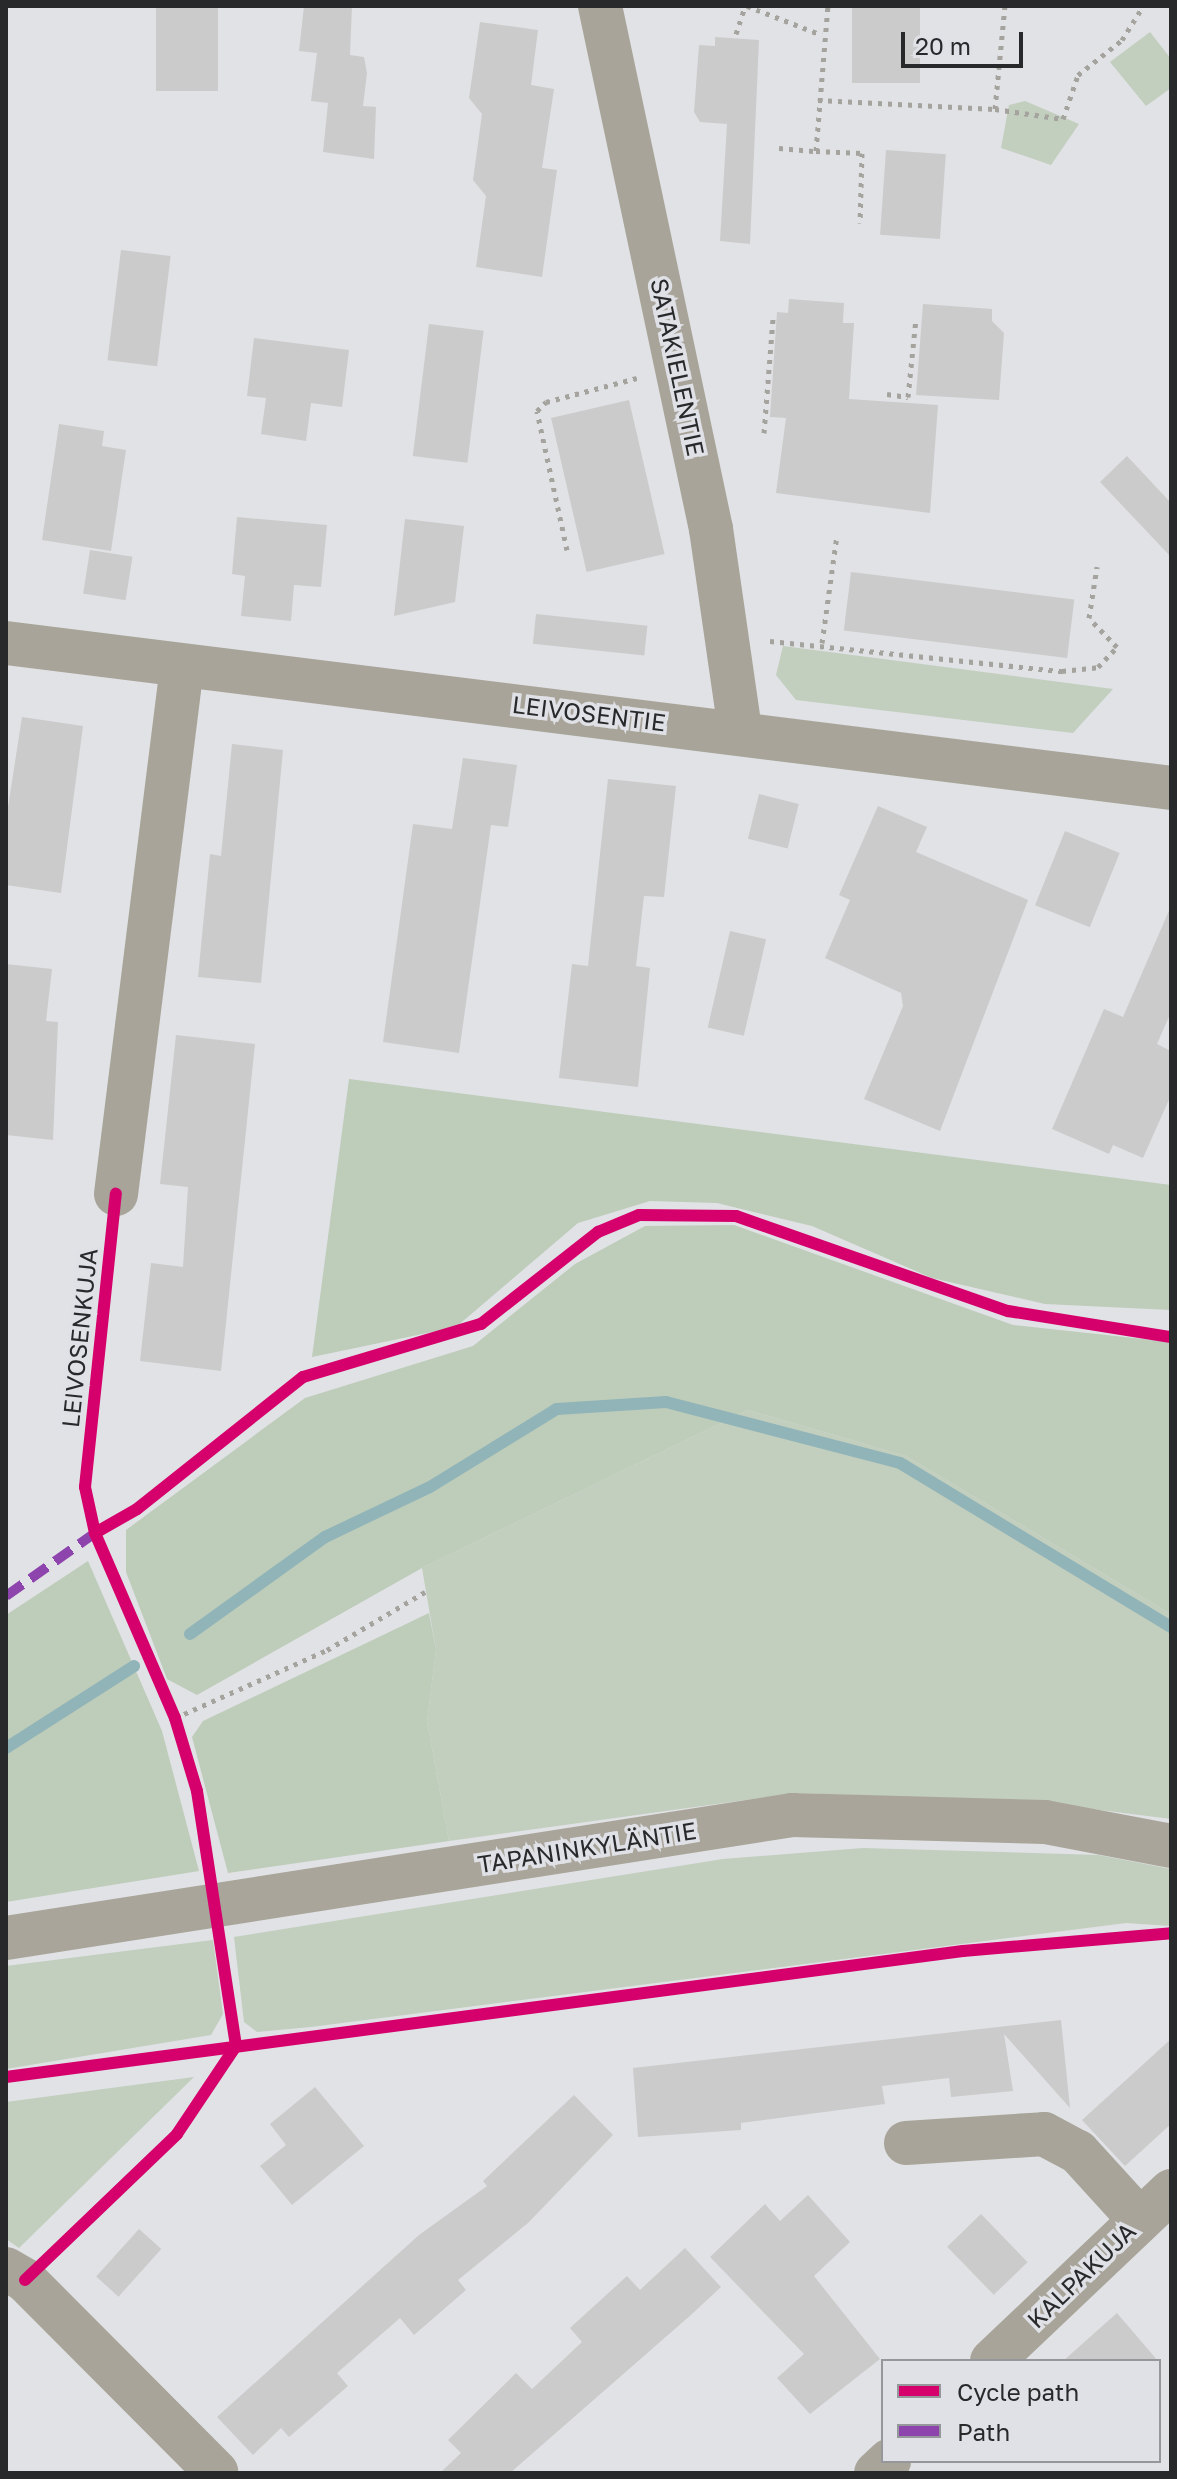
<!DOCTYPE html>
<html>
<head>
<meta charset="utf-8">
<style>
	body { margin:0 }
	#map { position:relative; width:1177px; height:2479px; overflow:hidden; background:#e0e2e5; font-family:"Golos Text",sans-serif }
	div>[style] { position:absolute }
	.green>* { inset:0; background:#c2cebe }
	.forest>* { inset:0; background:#beccba }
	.stream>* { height:12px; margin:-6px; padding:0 6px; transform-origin:6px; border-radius:6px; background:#90b4b8 }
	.building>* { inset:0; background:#cbcbcb; transform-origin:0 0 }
	.path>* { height:5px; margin-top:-2.5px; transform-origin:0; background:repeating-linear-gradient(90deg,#a5a39e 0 4px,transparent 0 10px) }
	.minor>* { height:44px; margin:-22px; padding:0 22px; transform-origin:22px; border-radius:22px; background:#a8a499 }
	.major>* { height:44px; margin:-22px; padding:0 22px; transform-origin:22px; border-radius:22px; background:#a9a59a }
	.quiet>* { height:10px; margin-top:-5px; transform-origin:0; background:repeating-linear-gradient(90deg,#8e44ad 0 20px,transparent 0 30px) }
	.cycleway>* { height:12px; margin:-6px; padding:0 6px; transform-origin:6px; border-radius:6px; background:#d6006c }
	span { translate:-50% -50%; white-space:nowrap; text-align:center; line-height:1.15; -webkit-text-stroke:7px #dfe1e6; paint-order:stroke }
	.street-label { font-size:24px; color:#28292b }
	.frame { position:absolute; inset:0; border:8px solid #28292b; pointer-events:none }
	.legend { position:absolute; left:881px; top:2359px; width:280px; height:104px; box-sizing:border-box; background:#dfe1e6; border:2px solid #96979b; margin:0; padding:10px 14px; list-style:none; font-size:24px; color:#28292b }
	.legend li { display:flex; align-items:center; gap:16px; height:40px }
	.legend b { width:40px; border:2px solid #96979b }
	.scale { position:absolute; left:901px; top:32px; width:122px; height:36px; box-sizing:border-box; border:4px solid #28292b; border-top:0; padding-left:10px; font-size:24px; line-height:28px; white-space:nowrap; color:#28292b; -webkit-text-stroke:6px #dfe1e6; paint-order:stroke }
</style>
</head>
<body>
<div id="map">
	<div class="green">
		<i style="clip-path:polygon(1150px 32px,1171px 59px,1171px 88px,1146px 106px,1110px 62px)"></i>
		<i style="clip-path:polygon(1025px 101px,1079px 124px,1051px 165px,1001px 148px,1009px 105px)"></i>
		<i style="clip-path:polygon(783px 646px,1113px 689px,1073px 733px,796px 700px,776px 675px)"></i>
		<i style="clip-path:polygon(748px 1410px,906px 1456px,1171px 1614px,1171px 1819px,1037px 1802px,797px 1793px,449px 1841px,427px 1721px,436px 1650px,422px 1568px)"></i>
		<i style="clip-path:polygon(863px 1848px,1099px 1855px,1171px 1869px,1171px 1926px,1126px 1923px,311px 2027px,257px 2032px,244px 2022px,234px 1937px,723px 1859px)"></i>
		<i style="clip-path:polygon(213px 1940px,223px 2014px,211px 2035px,6px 2069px,6px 1966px)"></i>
		<i style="clip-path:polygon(194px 2077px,19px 2248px,6px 2239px,6px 2102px)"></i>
	</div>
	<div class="forest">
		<i style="clip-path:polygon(349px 1079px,1171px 1185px,1171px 1310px,1045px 1304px,932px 1278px,812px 1226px,717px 1203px,650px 1201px,578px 1223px,456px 1327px,312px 1357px)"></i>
		<i style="clip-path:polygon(734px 1225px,1013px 1325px,1171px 1342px,1171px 1614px,906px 1456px,748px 1410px,422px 1568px,197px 1695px,167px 1679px,126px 1572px,126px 1530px,305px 1398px,473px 1346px,575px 1264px,645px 1226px)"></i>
		<i style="clip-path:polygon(88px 1561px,162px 1731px,199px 1871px,6px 1902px,6px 1615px)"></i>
		<i style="clip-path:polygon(429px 1613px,436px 1650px,427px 1721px,449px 1841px,228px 1873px,192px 1737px,203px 1721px)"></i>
	</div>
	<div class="stream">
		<i style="left:190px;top:1634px;width:166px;rotate:-35.7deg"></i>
		<i style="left:325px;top:1537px;width:116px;rotate:-25.5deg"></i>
		<i style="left:430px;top:1487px;width:149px;rotate:-31.6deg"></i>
		<i style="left:557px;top:1409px;width:109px;rotate:-3.7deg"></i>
		<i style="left:666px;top:1402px;width:242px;rotate:14.6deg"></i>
		<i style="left:900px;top:1463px;width:317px;rotate:31.2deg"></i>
		<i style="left:6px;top:1748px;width:152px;rotate:-32.6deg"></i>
	</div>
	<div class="building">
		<i style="left:156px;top:6px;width:62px;height:85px"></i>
		<i style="clip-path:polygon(304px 6px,352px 6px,350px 55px,364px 57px,367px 73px,363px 106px,376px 107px,374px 159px,323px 152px,328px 103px,311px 101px,317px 53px,299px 51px)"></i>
		<i style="left:852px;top:6px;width:68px;height:77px"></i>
		<i style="clip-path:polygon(480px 22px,538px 30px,531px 85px,554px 89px,542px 168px,557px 170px,542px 277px,476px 267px,486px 196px,473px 180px,482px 114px,469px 98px)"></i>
		<i style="clip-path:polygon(715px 37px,759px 40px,750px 244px,720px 241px,727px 124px,700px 122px,694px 112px,699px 45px,715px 46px)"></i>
		<i style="left:886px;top:150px;width:60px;height:85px;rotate:4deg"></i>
		<i style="left:121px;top:250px;width:50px;height:111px;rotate:7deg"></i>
		<i style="clip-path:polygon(789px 299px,844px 303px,843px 323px,854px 323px,849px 399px,938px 405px,930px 513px,776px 493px,786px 418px,770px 417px,777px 312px,788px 313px)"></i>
		<i style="clip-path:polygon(923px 304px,992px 309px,992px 321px,1004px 333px,999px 400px,916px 395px)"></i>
		<i style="left:429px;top:324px;width:55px;height:133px;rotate:7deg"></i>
		<i style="clip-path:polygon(254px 338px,349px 350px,342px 407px,311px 403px,306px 441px,261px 434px,266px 398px,247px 396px)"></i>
		<i style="left:629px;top:400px;width:158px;height:80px;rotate:77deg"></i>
		<i style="clip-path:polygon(59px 424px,104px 431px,102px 446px,126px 450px,111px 551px,42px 540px)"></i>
		<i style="clip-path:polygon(1127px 456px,1171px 503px,1171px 557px,1100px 482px)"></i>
		<i style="clip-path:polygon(237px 517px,327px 525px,321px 587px,294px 585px,291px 621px,241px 616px,245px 576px,232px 574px)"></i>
		<i style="clip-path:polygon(405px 519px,464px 526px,455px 602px,394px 616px)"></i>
		<i style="left:90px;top:550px;width:43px;height:44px;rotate:9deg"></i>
		<i style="left:851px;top:572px;width:225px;height:59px;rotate:7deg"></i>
		<i style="left:536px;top:614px;width:112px;height:30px;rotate:6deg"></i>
		<i style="clip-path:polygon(22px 717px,83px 726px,61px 893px,6px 885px,6px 820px)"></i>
		<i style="clip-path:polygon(232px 744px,283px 750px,261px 983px,198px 977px,210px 854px,221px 856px)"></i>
		<i style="clip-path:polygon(463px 758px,517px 765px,508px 827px,491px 825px,459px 1053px,383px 1042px,413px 824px,452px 829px)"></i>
		<i style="clip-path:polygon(608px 779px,676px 786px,664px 897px,644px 896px,636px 966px,650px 968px,638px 1087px,559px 1078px,572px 964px,588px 966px)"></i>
		<i style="left:759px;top:794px;width:41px;height:46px;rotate:14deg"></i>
		<i style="clip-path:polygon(878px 806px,927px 827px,916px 852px,1028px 900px,940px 1131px,864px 1099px,903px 1006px,901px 993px,825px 958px,850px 900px,839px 895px)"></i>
		<i style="left:1065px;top:831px;width:59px;height:80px;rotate:22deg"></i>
		<i style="clip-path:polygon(1171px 906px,1171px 1012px,1157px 1044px,1171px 1051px,1171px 1095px,1143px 1158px,1113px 1145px,1109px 1154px,1052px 1129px,1104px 1009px,1123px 1017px)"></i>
		<i style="left:730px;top:931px;width:37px;height:99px;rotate:13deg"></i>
		<i style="clip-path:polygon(6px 964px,52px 969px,46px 1021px,58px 1022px,53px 1140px,6px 1135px)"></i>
		<i style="clip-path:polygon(176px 1035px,255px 1044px,221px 1371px,140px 1361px,151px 1263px,183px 1267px,188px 1187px,160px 1184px)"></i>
		<i style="clip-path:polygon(1061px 2020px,1070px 2108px,1004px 2034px,1013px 2091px,951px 2097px,949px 2078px,882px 2086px,885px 2104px,741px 2123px,741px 2130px,638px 2137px,633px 2068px)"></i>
		<i style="clip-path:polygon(1171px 2039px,1171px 2124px,1125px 2166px,1082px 2120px)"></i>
		<i style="clip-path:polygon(315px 2087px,364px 2146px,292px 2205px,260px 2166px,286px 2145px,270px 2124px)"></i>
		<i style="clip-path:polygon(574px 2095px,613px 2135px,528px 2223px,458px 2280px,466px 2290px,414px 2335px,400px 2318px,337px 2373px,348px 2386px,289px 2437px,281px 2428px,253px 2455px,217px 2417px,419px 2235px,487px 2186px,483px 2181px)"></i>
		<i style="clip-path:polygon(808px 2195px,850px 2242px,814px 2276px,880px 2359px,810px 2414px,777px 2378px,804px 2354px,710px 2257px,765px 2204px,780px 2221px)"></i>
		<i style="left:981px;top:2214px;width:67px;height:47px;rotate:46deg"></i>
		<i style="left:139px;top:2229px;width:30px;height:64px;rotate:42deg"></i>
		<i style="clip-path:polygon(685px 2248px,721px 2287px,692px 2314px,510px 2473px,440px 2473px,461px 2453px,448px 2440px,516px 2373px,532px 2389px,582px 2342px,570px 2328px,627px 2276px,640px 2290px)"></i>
		<i style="clip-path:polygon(1117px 2313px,1158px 2361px,1063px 2361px)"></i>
	</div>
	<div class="path">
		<i style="left:747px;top:6px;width:80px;rotate:21.1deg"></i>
		<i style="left:736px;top:34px;width:29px;rotate:-72deg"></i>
		<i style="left:818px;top:100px;width:177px;rotate:2.9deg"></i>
		<i style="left:995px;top:109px;width:103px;rotate:-84.5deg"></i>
		<i style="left:995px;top:109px;width:69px;rotate:8.4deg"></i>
		<i style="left:1063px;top:119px;width:46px;rotate:-71.2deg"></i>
		<i style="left:1078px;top:75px;width:56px;rotate:-38.5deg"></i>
		<i style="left:1122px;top:40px;width:40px;rotate:-58deg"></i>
		<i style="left:779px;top:148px;width:37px;rotate:5deg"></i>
		<i style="left:816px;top:151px;width:145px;rotate:-85.3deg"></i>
		<i style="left:816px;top:151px;width:46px;rotate:2.5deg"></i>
		<i style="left:862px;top:153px;width:70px;rotate:91.6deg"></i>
		<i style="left:887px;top:394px;width:21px;rotate:8deg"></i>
		<i style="left:908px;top:397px;width:79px;rotate:-84.2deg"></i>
		<i style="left:764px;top:433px;width:114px;rotate:-85.5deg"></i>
		<i style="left:567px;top:550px;width:142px;rotate:-102.2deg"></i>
		<i style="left:537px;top:411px;width:13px;rotate:-45deg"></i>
		<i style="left:546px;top:402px;width:94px;rotate:-14.8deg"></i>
		<i style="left:770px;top:641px;width:294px;rotate:5.9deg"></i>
		<i style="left:1062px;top:671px;width:36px;rotate:-6deg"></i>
		<i style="left:1098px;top:667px;width:28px;rotate:-46deg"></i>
		<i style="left:1117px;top:647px;width:40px;rotate:-134deg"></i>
		<i style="left:1089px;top:618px;width:52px;rotate:-81.1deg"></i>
		<i style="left:822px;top:643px;width:109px;rotate:-82.1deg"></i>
		<i style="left:175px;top:1718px;width:167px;rotate:-24.1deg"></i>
		<i style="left:327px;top:1650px;width:114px;rotate:-30.6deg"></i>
	</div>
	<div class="minor">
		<i style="left:600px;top:6px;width:535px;rotate:78.02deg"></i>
		<i style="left:711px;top:529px;width:204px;rotate:81.8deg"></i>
		<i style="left:6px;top:643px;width:1174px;rotate:7.09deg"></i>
		<i style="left:116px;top:1194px;width:532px;rotate:-82.87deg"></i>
		<i style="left:906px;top:2143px;width:138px;rotate:-3.7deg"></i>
		<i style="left:1044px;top:2134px;width:38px;rotate:28deg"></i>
		<i style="left:1078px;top:2152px;width:91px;rotate:47.7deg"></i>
		<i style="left:6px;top:2269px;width:22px;rotate:30deg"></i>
		<i style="left:25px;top:2280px;width:271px;rotate:45.1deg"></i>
		<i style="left:992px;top:2361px;width:247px;rotate:-43.5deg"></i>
		<i style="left:876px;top:2473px;width:18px;rotate:-43deg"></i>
	</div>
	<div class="major">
		<i style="left:6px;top:1938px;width:796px;rotate:-8.89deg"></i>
		<i style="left:792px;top:1815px;width:253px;rotate:1.6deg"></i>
		<i style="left:1045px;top:1822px;width:128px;rotate:10.8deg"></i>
	</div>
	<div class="quiet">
		<i style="left:6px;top:1596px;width:109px;rotate:-35.3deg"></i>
	</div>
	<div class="cycleway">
		<i style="left:95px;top:1533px;width:48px;rotate:-29.7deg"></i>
		<i style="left:137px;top:1509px;width:212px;rotate:-38.5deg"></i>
		<i style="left:303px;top:1377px;width:186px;rotate:-16.6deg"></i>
		<i style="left:481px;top:1324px;width:149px;rotate:-38.2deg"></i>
		<i style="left:598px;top:1232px;width:44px;rotate:-22.5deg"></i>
		<i style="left:639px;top:1215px;width:97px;rotate:0.6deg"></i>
		<i style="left:736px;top:1216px;width:288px;rotate:19.3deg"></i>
		<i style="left:1008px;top:1311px;width:165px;rotate:9.1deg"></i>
		<i style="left:6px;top:2077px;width:965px;rotate:-7.5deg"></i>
		<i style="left:963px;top:1951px;width:209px;rotate:-4.9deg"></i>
		<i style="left:25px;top:2280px;width:211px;rotate:-43.8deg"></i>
		<i style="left:177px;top:2134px;width:106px;rotate:-56.2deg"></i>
		<i style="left:236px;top:2046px;width:258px;rotate:-98.7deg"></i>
		<i style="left:197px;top:1791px;width:76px;rotate:-106.8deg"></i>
		<i style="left:175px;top:1718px;width:202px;rotate:-113.4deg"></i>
		<i style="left:95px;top:1533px;width:47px;rotate:-102.3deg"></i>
		<i style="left:85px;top:1487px;width:295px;rotate:-84deg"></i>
	</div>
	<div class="street-label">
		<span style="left:678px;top:367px;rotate:78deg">SATAKIELENTIE</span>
		<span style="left:589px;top:713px;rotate:7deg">LEIVOSENTIE</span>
		<span style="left:79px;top:1338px;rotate:-84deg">LEIVOSENKUJA</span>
		<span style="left:587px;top:1847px;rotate:-9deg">TAPANINKYLÄNTIE</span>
		<span style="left:1081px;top:2275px;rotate:-44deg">KALPAKUJA</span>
	</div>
	<div class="frame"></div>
	<ul class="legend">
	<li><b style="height:10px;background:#d6006c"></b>Cycle path</li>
	<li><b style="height:10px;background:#8e44ad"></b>Path</li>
	</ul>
	<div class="scale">20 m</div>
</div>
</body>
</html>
